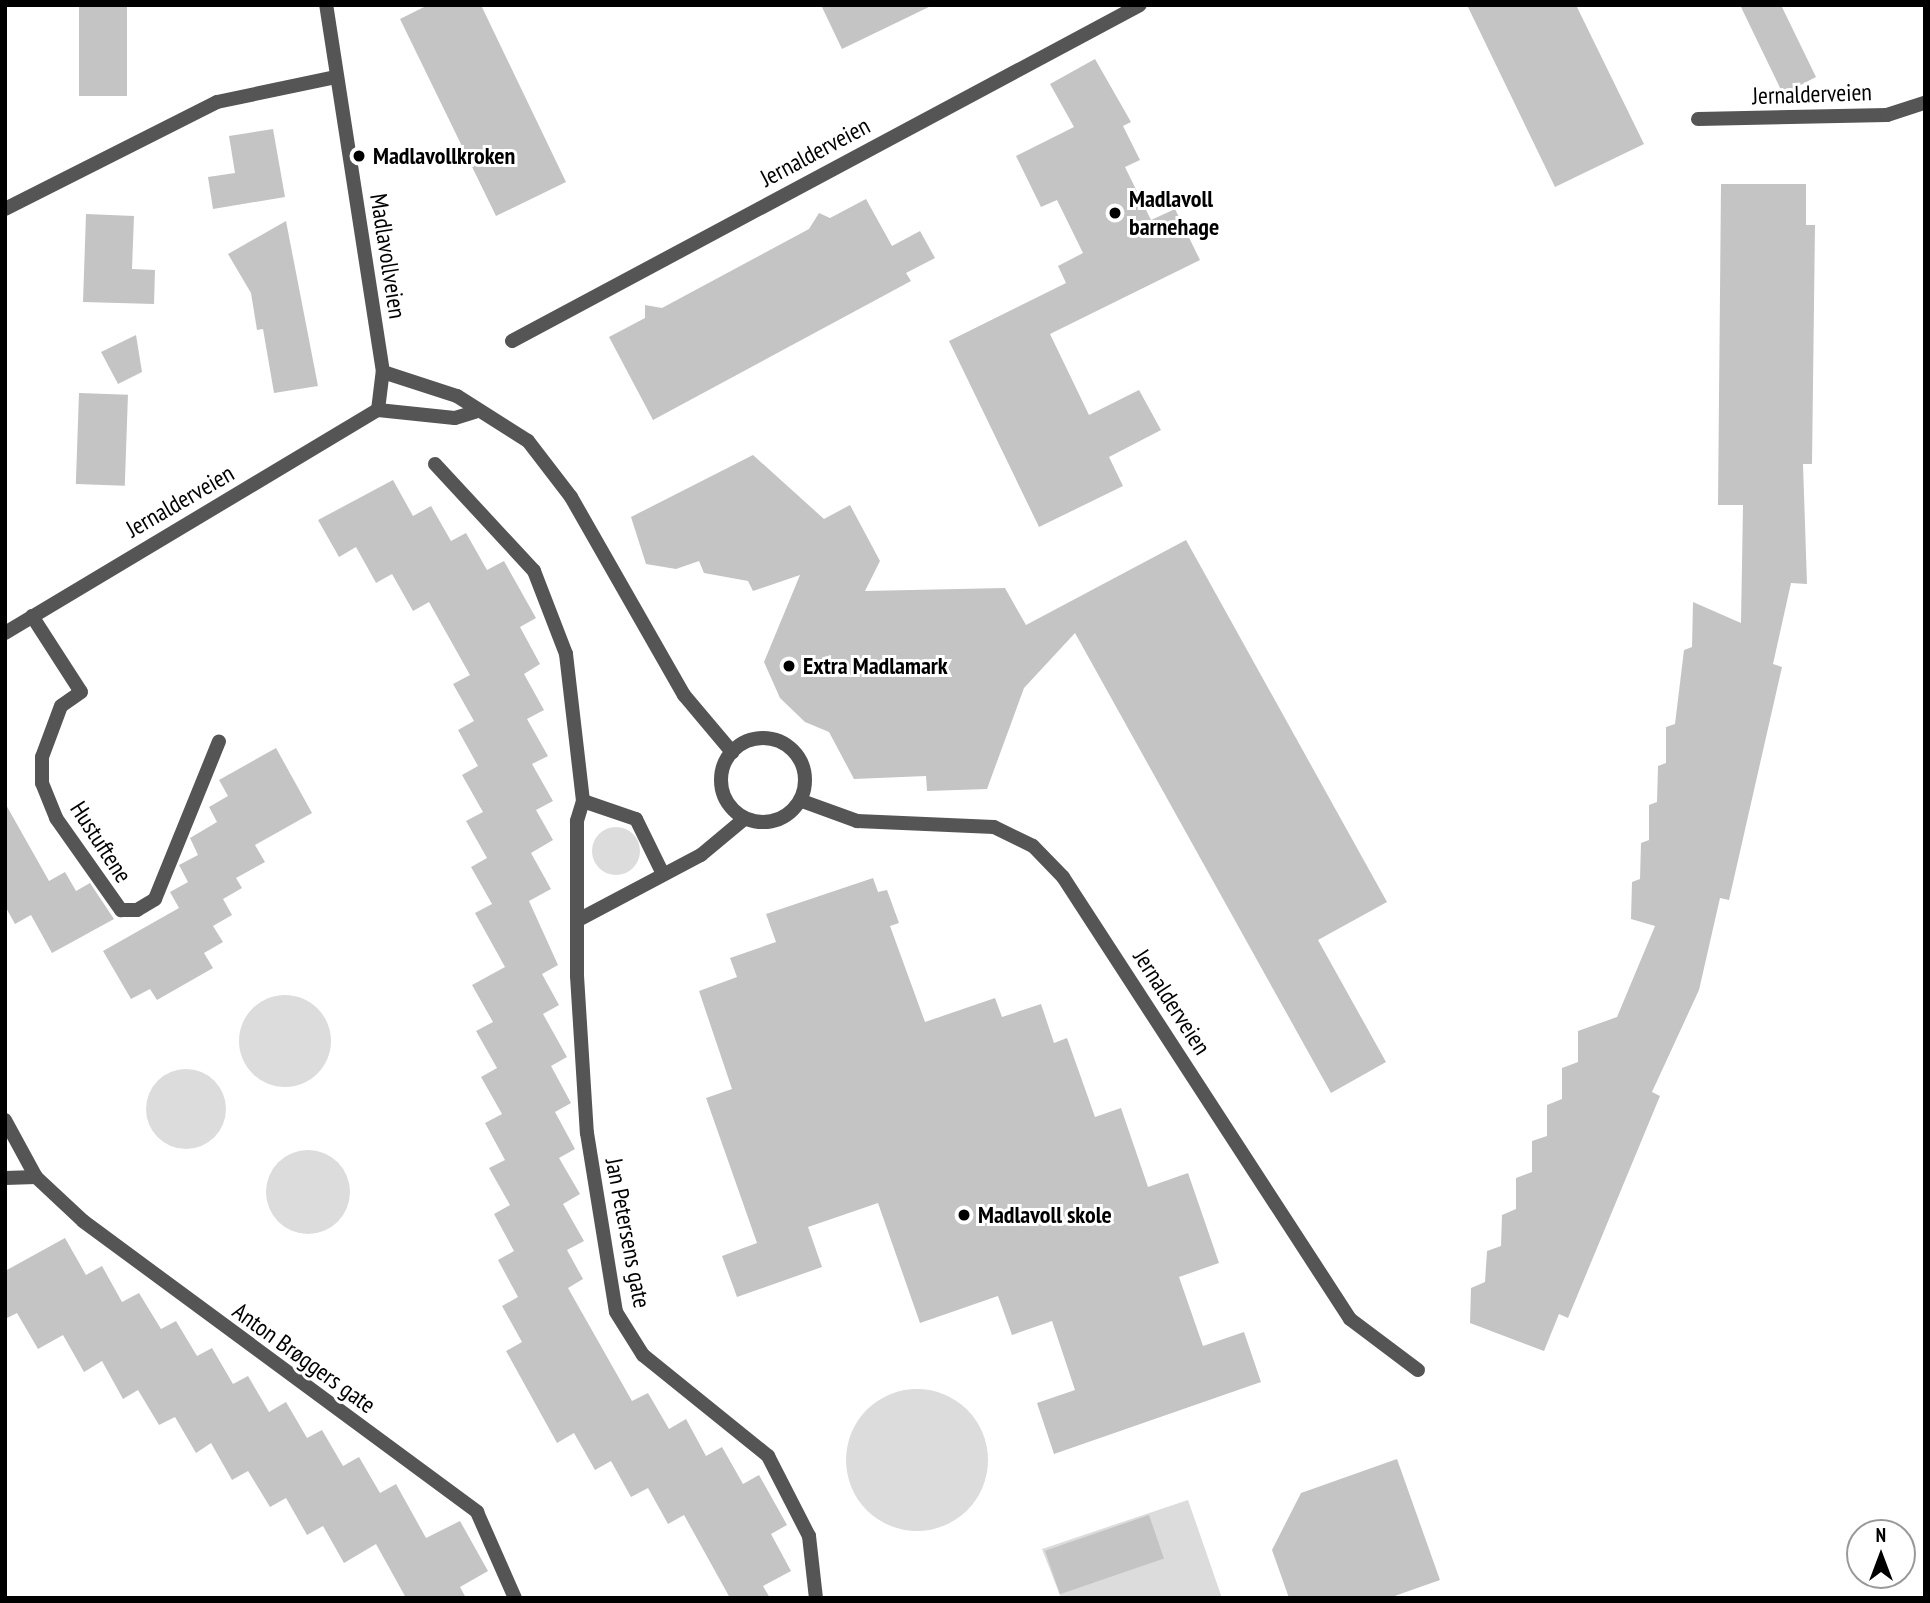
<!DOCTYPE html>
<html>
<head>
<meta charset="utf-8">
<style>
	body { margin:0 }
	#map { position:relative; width:1930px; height:1603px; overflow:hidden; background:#fff; font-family:"PT Sans Narrow",sans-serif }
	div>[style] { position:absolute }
	.green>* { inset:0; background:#dcdcdc }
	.round { border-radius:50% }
	.building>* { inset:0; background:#c4c4c4; transform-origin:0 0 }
	.minor>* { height:14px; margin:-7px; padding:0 7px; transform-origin:7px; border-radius:7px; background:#555 }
	.minor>.ring { margin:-7px; padding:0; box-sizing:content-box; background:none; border:14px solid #555; border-radius:50% }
	.tertiary>* { height:14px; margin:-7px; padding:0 7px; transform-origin:7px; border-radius:7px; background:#555 }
	.dots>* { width:19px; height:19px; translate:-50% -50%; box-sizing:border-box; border:4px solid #fff; border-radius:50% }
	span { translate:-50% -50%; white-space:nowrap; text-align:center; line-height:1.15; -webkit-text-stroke:6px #fff; paint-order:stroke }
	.street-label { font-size:24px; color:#000 }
	.poi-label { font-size:24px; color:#000; font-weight:700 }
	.left { translate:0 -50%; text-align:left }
	.frame { position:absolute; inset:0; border:7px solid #000; pointer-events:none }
	.north { position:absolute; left:1846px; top:1519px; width:70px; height:70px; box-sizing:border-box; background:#fff; border:2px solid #999; border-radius:50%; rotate:0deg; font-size:19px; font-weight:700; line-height:28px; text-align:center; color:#000 }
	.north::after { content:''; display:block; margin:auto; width:24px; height:32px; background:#000; clip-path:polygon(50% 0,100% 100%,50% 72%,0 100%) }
</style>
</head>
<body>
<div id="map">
	<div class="green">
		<i class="round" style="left:592px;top:827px;width:48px;height:48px"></i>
		<i class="round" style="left:239px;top:995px;width:92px;height:92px"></i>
		<i class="round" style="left:146px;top:1069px;width:80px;height:80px"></i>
		<i class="round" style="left:266px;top:1150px;width:84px;height:84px"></i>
		<i class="round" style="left:846px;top:1389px;width:142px;height:142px"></i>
		<i style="clip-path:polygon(1188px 1500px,1222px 1598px,1061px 1598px,1042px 1549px)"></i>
	</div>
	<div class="building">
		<i style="left:79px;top:5px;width:48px;height:91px"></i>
		<i style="clip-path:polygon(428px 5px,481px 5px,566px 182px,496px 216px,400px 19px)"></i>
		<i style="clip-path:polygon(821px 5px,933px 5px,842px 49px)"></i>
		<i style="clip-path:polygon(1467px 5px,1576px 5px,1644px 144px,1555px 187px)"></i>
		<i style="clip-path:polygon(1740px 5px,1781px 5px,1816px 77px,1783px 94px)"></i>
		<i style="clip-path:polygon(1095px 59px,1131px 122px,1123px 126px,1140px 160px,1125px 167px,1151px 220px,1175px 209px,1200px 260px,1050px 334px,1089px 415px,1139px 390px,1161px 430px,1109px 457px,1123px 486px,1039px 527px,949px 341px,1066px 283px,1058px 266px,1083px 253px,1057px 200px,1041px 207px,1016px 156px,1074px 127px,1050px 84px)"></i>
		<i style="clip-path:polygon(273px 129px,285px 197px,213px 209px,208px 177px,235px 173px,229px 136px)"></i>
		<i style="clip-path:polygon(1721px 184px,1806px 184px,1806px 225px,1815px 225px,1812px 464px,1803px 464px,1807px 584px,1791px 583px,1773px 664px,1782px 667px,1729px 900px,1720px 898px,1699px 990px,1652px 1092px,1660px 1096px,1568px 1318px,1559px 1314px,1544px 1351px,1470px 1323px,1471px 1288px,1485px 1282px,1487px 1251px,1501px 1246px,1502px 1215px,1516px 1209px,1516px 1178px,1532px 1172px,1532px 1141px,1547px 1136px,1547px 1105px,1562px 1099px,1562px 1068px,1578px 1062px,1578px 1031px,1617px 1017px,1655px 926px,1631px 919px,1632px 882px,1640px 879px,1641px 843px,1649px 840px,1649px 805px,1657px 802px,1658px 766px,1666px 763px,1666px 727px,1675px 724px,1684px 650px,1692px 647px,1693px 602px,1741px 623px,1743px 505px,1718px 505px)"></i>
		<i style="clip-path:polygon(866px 199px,892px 246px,920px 231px,935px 258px,906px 273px,911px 281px,653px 420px,609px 337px,645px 318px,645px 305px,662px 308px,809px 229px,819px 213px,830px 218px)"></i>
		<i style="clip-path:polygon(86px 214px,134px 216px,132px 269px,155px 270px,154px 304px,83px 302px)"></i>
		<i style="clip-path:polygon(286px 221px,318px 386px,274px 393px,263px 329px,257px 330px,251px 293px,228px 254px)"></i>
		<i style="clip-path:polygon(136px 335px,142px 372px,118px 384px,101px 352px)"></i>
		<i style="left:79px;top:393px;width:49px;height:91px;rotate:2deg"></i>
		<i style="clip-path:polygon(753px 455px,824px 519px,850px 505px,880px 561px,865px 591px,1005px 588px,1026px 625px,1186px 540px,1387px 902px,1318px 940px,1386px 1062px,1331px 1093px,1075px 633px,1024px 688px,987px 789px,927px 791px,926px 776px,854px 779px,829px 732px,805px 722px,780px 698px,764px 662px,800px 575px,753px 591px,748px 581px,704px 573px,699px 561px,676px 569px,646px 564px,631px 517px)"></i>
		<i style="clip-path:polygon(393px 480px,413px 516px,431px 506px,451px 541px,466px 533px,487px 570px,504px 561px,536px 618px,520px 627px,540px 664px,524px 674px,544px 710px,527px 719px,548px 756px,532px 764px,553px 801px,536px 810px,553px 840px,531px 853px,551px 889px,529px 901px,558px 965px,542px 974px,559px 1005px,543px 1014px,567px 1057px,551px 1066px,571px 1103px,555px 1112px,575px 1149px,559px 1158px,580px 1194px,563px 1204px,584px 1241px,567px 1250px,583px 1279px,568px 1288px,632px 1401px,648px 1393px,669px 1429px,686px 1419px,706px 1456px,722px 1447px,743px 1484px,759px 1475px,787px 1525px,771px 1534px,791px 1571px,763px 1586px,770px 1598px,730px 1598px,684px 1515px,668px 1524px,648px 1488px,631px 1497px,611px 1461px,595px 1470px,574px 1433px,557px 1443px,506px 1351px,522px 1342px,502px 1306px,518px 1297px,498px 1260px,514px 1251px,494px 1214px,510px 1205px,489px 1168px,505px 1160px,485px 1123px,502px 1114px,481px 1077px,497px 1068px,476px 1031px,493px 1022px,472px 985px,505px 967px,475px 913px,492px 904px,471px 867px,487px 858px,466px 821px,483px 812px,462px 775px,478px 766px,458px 730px,474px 721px,453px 684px,470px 675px,429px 602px,413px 611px,392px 574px,376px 583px,356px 547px,339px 557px,318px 520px)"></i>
		<i style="clip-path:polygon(276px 748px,312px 813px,255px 845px,265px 862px,236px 878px,242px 888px,223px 899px,232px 915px,213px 926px,223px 942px,204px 953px,213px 968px,157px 1000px,150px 989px,131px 999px,103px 951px,179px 908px,170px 892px,188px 882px,179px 865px,198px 855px,190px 838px,217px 822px,209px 807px,228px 796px,219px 780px)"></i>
		<i style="clip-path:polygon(5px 803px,49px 881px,65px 872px,76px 891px,90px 883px,114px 919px,52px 953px,31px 915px,15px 924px,5px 906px)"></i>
		<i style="clip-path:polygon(873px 878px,878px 892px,887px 890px,899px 923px,890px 926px,925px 1022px,995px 998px,1002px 1017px,1041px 1004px,1054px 1043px,1067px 1038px,1095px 1117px,1121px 1108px,1148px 1187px,1188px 1173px,1219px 1263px,1179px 1277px,1203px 1346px,1244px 1332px,1261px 1382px,1054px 1454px,1037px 1403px,1075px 1390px,1052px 1321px,1012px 1335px,998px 1296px,920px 1323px,878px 1203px,808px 1227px,822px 1267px,737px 1297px,722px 1256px,757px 1243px,706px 1098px,732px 1089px,699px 991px,737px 977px,730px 958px,776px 942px,766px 914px)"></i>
		<i style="clip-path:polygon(65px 1238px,86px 1275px,102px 1266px,122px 1302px,139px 1293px,161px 1329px,176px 1321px,197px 1356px,212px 1348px,233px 1384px,248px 1376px,269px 1412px,286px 1402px,307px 1438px,322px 1430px,343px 1466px,359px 1457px,380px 1493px,396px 1484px,426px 1538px,460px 1521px,488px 1571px,460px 1587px,466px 1598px,406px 1598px,376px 1544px,344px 1563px,323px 1526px,307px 1535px,286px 1498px,270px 1507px,248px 1471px,232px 1480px,211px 1443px,196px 1453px,175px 1417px,159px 1425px,138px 1390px,123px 1399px,102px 1361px,84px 1372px,63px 1335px,38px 1349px,17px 1313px,5px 1319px,5px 1271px)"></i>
		<i style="clip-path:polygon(1397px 1459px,1440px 1580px,1389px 1598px,1289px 1598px,1272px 1550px,1301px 1493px)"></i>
		<i style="left:1149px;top:1515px;width:46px;height:110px;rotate:71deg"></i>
	</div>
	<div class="minor">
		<i style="left:1698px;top:119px;width:189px;rotate:-1.2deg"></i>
		<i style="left:1887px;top:115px;width:40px;rotate:-18deg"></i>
		<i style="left:5px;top:209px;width:237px;rotate:-26.8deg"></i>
		<i style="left:217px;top:102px;width:122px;rotate:-11.9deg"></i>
		<i style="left:512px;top:341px;width:712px;rotate:-28.15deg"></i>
		<i style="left:383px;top:372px;width:78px;rotate:18deg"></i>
		<i style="left:457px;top:396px;width:84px;rotate:32.4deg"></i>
		<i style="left:528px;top:441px;width:71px;rotate:52.5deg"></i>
		<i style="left:571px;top:497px;width:228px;rotate:60.3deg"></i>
		<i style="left:684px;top:695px;width:75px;rotate:49.9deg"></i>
		<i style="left:378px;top:410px;width:77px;rotate:5.9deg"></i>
		<i style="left:455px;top:418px;width:21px;rotate:-17deg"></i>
		<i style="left:435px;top:464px;width:146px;rotate:47.2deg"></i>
		<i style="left:534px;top:571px;width:89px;rotate:68.9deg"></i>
		<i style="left:566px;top:654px;width:148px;rotate:83.4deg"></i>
		<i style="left:583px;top:801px;width:21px;rotate:107deg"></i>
		<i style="left:577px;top:821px;width:155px;rotate:90deg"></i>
		<i style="left:577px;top:976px;width:157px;rotate:86.4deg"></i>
		<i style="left:587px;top:1133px;width:181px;rotate:80.8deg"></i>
		<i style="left:616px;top:1312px;width:51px;rotate:57.9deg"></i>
		<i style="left:643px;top:1355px;width:161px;rotate:38.9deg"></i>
		<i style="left:768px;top:1456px;width:90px;rotate:62.9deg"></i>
		<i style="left:809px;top:1536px;width:62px;rotate:83.6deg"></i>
		<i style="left:32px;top:616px;width:90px;rotate:57.2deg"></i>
		<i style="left:81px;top:692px;width:24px;rotate:145deg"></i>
		<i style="left:61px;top:706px;width:54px;rotate:110.4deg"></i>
		<i style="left:42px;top:757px;width:26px;rotate:90deg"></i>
		<i style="left:42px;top:783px;width:38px;rotate:68deg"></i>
		<i style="left:56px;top:818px;width:113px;rotate:54.8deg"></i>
		<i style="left:121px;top:910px;width:16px"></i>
		<i style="left:137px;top:910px;width:21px;rotate:-31deg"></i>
		<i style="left:155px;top:899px;width:170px;rotate:-67.9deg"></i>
		<i class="ring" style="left:721px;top:738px;width:70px;height:70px"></i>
		<i style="left:583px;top:801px;width:56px;rotate:18.8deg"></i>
		<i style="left:636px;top:819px;width:61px;rotate:63.9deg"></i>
		<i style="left:802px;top:801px;width:59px;rotate:20deg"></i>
		<i style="left:857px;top:821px;width:137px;rotate:2.5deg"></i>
		<i style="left:994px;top:827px;width:43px;rotate:26deg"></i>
		<i style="left:1033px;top:846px;width:43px;rotate:45.9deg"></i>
		<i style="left:1063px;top:877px;width:527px;rotate:57deg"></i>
		<i style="left:1350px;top:1319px;width:85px;rotate:36.9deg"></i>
		<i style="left:580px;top:919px;width:137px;rotate:-27.9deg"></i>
		<i style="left:701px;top:855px;width:56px;rotate:-39.9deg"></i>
		<i style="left:5px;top:1120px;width:65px;rotate:61.5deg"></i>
		<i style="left:36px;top:1177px;width:64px;rotate:43.1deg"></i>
		<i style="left:83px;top:1221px;width:490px;rotate:36.4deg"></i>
		<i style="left:477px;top:1512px;width:94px;rotate:66.2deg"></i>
		<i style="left:5px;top:1178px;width:31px;rotate:-2deg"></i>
	</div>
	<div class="tertiary">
		<i style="left:5px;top:633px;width:435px;rotate:-30.9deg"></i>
		<i style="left:378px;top:410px;width:38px;rotate:-83deg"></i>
		<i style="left:383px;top:372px;width:371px;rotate:-98.8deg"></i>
	</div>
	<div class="dots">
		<i style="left:359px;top:156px;background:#000"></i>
		<i style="left:1115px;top:213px;background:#000"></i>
		<i style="left:789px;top:666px;background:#000"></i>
		<i style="left:964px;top:1215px;background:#000"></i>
	</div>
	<div class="street-label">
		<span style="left:1812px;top:94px;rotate:-2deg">Jernalderveien</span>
		<span style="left:815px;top:152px;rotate:-28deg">Jernalderveien</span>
		<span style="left:388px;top:256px;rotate:81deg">Madlavollveien</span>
		<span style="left:180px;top:501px;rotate:-30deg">Jernalderveien</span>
		<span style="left:101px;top:842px;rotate:57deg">Hustuftene</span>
		<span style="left:1172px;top:1002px;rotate:57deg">Jernalderveien</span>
		<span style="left:628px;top:1233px;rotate:79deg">Jan Petersens gate</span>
		<span style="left:304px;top:1358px;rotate:36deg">Anton Brøggers gate</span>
	</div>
	<div class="poi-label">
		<span class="left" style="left:373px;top:156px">Madlavollkroken</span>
		<span class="left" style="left:1129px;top:213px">Madlavoll<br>barnehage</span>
		<span class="left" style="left:803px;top:666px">Extra Madlamark</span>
		<span class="left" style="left:978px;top:1215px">Madlavoll skole</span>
	</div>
	<div class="frame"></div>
	<div class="north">N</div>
</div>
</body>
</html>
